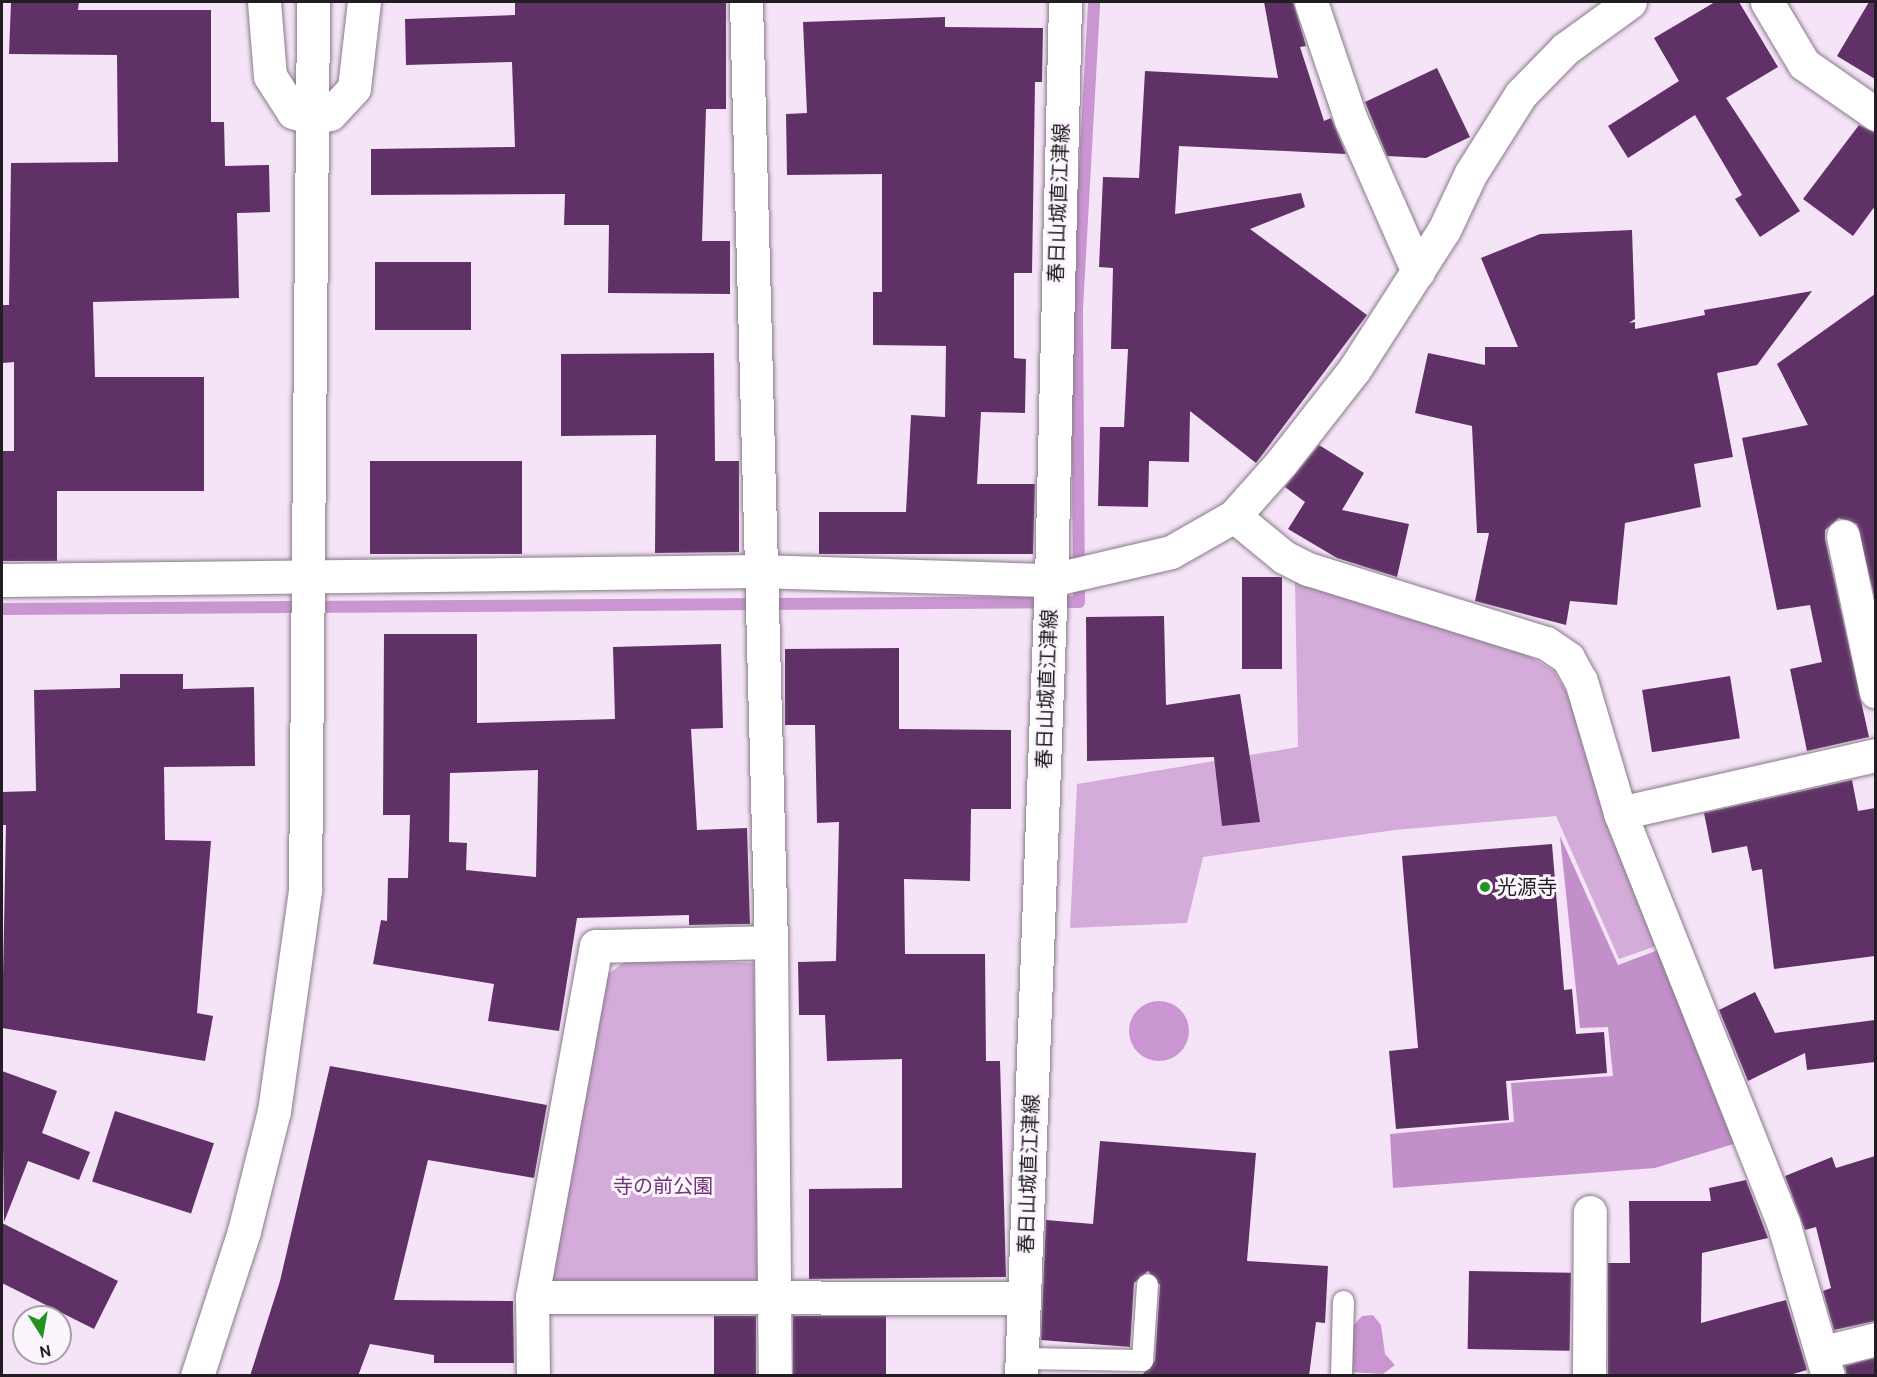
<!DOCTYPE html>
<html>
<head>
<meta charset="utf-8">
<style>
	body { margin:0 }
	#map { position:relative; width:1877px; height:1377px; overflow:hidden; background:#f5e4f7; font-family:Cabin,"Noto Sans JP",sans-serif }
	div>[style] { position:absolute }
	.green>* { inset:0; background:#d4acd9 }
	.forest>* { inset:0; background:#c38fca }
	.water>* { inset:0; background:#ca96d2 }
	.round { border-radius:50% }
	.stream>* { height:12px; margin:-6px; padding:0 6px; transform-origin:6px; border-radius:6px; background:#ca96d2 }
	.building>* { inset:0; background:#5f3166; transform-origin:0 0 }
	.roads { filter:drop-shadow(0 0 2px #897a8b) drop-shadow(0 0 2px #897a8b) }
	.lane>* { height:21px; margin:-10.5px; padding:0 10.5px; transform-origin:10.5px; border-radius:10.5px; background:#fff }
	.street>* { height:33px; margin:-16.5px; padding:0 16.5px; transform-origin:16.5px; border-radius:16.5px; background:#fff }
	.secondary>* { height:33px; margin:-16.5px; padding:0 16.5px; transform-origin:16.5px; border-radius:16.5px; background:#fff }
	.dots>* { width:16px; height:16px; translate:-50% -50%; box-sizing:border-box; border:3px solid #fcf5fd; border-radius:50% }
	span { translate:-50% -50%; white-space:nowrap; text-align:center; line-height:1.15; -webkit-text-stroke:6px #fcf5fd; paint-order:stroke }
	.street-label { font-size:20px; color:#221c23 }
	.poi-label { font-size:20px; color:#221c23 }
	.left { translate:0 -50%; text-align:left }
	.park-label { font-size:20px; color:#72337b }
	.frame { position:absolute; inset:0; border:3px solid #221c23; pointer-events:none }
	.north { position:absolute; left:12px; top:1305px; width:60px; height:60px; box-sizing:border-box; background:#fcf5fd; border:2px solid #a59ea6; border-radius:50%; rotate:169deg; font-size:16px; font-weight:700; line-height:24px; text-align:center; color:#221c23 }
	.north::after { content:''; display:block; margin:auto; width:21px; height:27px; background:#23931e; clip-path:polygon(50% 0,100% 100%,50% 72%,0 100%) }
</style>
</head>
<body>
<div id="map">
	<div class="green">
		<i style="clip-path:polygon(1295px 582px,1529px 656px,1554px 671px,1567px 693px,1659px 945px,1619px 959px,1556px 816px,1395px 830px,1203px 857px,1187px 923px,1070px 928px,1077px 784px,1298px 747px)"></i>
		<i style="clip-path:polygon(628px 959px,754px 963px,758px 1286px,551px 1284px,602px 979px)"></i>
	</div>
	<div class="forest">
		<i style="clip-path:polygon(1560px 836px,1618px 965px,1661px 949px,1740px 1142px,1655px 1168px,1393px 1188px,1390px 1134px,1514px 1122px,1511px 1083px,1613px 1076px,1608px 1027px,1580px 1028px)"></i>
	</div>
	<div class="water">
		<i class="round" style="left:1129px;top:1001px;width:60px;height:60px"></i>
		<i style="clip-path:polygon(1373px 1315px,1381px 1325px,1385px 1354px,1395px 1365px,1383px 1374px,1349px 1372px,1350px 1329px,1362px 1316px)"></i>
	</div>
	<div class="stream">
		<i style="left:2px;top:609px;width:1077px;rotate:-0.37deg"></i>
		<i style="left:1079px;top:602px;width:293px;rotate:-90.4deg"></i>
		<i style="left:1077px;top:309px;width:307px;rotate:-86.8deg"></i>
	</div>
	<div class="building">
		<i style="clip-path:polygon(11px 2px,79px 2px,78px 10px,211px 10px,211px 122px,224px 122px,225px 166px,269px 165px,270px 212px,237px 213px,239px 298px,93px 302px,95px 377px,204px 377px,204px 491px,57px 491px,57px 561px,2px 561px,2px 451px,14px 451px,14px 362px,3px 363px,2px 316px,2px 305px,9px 305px,11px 163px,118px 162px,117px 55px,9px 54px)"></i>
		<i style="clip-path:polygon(515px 2px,726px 2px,726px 109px,706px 109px,702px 241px,730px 241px,730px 294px,608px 293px,609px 225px,564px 225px,565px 194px,371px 195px,371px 149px,515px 147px,512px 62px,406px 65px,405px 19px,515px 15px)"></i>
		<i style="clip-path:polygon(1264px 2px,1293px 2px,1306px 46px,1300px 47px,1324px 121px,1331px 118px,1346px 154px,1179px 146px,1175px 214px,1301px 193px,1305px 207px,1250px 229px,1367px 315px,1256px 463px,1190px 411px,1189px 462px,1149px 461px,1148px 507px,1098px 506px,1100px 427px,1124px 427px,1128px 349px,1111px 349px,1113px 268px,1099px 267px,1103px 177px,1139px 178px,1145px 71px,1278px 78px)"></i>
		<i style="clip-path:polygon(1715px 2px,1739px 2px,1778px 67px,1726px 98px,1800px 211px,1760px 237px,1735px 199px,1742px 195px,1695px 115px,1628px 158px,1608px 126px,1679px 81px,1654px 38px)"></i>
		<i style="clip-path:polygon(1869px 2px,1875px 2px,1875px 79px,1837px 56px)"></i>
		<i style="clip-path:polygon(945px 17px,945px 27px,1043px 28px,1042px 82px,1035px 82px,1032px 273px,1014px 273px,1014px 358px,1026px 359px,1025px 413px,981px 412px,977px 484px,1035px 484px,1033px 554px,819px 554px,819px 512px,906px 512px,911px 415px,945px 417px,946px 346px,873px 345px,873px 292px,882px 292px,882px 174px,787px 175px,786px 114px,807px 113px,803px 22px)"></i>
		<i style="clip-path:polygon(1437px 68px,1470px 137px,1426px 158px,1387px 156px,1365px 102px)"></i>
		<i style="clip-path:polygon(1859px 125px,1875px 133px,1875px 206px,1853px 236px,1803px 199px)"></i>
		<i style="clip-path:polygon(1632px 230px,1635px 319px,1629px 323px,1635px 322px,1635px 329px,1705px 315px,1704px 310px,1812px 291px,1757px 365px,1717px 373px,1733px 457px,1694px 464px,1701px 507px,1625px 523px,1617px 605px,1570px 601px,1566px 625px,1475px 601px,1489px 533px,1477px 533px,1472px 426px,1415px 413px,1428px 353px,1485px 365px,1485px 347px,1518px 347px,1481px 258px,1540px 234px)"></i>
		<i style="left:375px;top:262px;width:96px;height:68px"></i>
		<i style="clip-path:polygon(1875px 294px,1875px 599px,1857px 524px,1839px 518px,1825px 530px,1825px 539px,1869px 737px,1807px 751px,1790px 669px,1822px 662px,1810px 605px,1777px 610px,1742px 438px,1808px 425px,1777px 364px)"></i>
		<i style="clip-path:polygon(714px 353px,715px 461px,739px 461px,739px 552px,655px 553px,656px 435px,561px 436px,561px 354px)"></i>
		<i style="clip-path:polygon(1319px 445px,1364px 473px,1342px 510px,1409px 524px,1397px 577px,1337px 558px,1288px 529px,1305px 502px,1285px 487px)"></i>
		<i style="left:370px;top:461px;width:152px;height:93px"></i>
		<i style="left:1242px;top:577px;width:40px;height:92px"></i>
		<i style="clip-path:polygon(1164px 616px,1166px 705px,1240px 694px,1260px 822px,1222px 826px,1214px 757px,1087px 761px,1086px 617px)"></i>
		<i style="clip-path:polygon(evenodd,384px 634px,477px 634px,477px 723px,615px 719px,613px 647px,721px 644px,723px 728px,691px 729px,697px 830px,747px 828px,750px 924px,689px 925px,689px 915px,577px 918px,559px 1031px,488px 1021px,494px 984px,373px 964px,381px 920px,387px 921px,388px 878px,408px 878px,410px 815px,383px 815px,384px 634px,538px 770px,536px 877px,466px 870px,467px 843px,449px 842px,450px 773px,538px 770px)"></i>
		<i style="clip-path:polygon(899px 648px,899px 729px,1011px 730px,1011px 809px,971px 809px,970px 881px,904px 879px,905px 954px,985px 954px,986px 1061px,1000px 1061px,1006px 1277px,809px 1279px,809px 1189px,902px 1188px,902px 1059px,827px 1061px,825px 1015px,799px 1015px,798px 962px,836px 961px,839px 822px,817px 823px,815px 725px,785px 725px,785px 649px)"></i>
		<i style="clip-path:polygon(120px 674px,183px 674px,183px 689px,254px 687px,255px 766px,164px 767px,165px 840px,211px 841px,197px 1013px,213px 1016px,205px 1061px,2px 1028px,6px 825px,2px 825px,2px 792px,36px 791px,34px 690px,120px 688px)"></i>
		<i style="left:1730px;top:676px;width:63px;height:89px;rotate:81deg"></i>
		<i style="clip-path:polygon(1852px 780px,1858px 811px,1875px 808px,1875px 956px,1774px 969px,1762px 869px,1752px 871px,1747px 846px,1712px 853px,1704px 813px)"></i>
		<i style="clip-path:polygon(1552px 844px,1564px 990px,1572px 989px,1576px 1034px,1604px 1032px,1607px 1073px,1506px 1081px,1509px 1120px,1396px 1129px,1389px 1051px,1418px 1048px,1402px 856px)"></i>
		<i style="clip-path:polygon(1755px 992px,1775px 1033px,1875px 1020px,1875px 1062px,1807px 1070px,1805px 1053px,1748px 1081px,1719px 1010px)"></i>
		<i style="clip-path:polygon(330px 1066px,547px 1105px,534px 1178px,428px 1160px,394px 1300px,513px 1301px,514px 1363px,434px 1363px,434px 1355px,370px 1344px,358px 1376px,250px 1376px,280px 1281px)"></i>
		<i style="clip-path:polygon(2px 1071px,57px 1091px,42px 1133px,90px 1152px,79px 1180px,28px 1161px,4px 1222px)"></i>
		<i style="left:115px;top:1111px;width:104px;height:74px;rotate:18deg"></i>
		<i style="clip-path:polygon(1100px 1141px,1256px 1153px,1247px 1261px,1328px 1266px,1325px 1323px,1316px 1322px,1309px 1376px,1141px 1376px,1155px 1361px,1160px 1285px,1148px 1271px,1134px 1283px,1130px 1347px,1041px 1340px,1046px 1220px,1093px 1224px)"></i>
		<i style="clip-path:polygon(1875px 1156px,1875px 1321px,1834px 1330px,1823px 1291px,1831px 1288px,1816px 1227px,1805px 1230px,1785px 1176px,1832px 1157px,1836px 1168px)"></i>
		<i style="clip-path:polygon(1746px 1180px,1768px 1238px,1702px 1253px,1701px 1323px,1786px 1300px,1807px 1370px,1786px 1376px,1608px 1376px,1608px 1263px,1630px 1263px,1629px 1201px,1711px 1201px,1709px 1188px)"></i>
		<i style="clip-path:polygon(2px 1223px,118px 1281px,94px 1329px,2px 1283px)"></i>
		<i style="left:1469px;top:1271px;width:102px;height:78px;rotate:1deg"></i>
		<i style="left:714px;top:1316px;width:42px;height:60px"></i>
		<i style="left:793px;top:1316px;width:93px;height:60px"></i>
		<i style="clip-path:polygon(1875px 1358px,1875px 1376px,1847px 1376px,1845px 1366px)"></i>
	</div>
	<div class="roads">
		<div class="lane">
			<i style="left:1022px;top:1358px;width:120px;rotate:1deg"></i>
			<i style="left:1142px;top:1360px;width:76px;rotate:-86.2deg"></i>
			<i style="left:1341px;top:1376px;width:75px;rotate:-88.5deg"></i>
		</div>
		<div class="street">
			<i style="left:264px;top:2px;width:74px;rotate:85.4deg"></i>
			<i style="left:270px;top:76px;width:43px;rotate:57.4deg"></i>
			<i style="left:293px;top:112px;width:19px;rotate:18deg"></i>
			<i style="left:311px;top:118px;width:19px;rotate:-12deg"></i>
			<i style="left:330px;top:114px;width:35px;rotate:-47deg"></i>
			<i style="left:354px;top:88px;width:87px;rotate:-83.4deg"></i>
			<i style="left:746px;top:2px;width:940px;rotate:88.48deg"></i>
			<i style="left:771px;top:942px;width:434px;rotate:89.5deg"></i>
			<i style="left:1311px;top:2px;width:125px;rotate:71.3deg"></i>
			<i style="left:1351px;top:120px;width:166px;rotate:66.2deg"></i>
			<i style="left:1767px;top:2px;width:72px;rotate:59.2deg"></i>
			<i style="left:1804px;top:64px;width:88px;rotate:34.8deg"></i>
			<i style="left:1234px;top:516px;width:65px;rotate:39.4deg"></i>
			<i style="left:1284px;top:557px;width:27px;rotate:27deg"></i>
			<i style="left:1308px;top:569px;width:249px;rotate:17.3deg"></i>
			<i style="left:1546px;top:643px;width:27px;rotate:34deg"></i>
			<i style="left:1568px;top:658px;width:26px;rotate:61deg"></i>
			<i style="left:1581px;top:681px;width:138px;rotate:73.5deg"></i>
			<i style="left:1620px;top:813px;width:440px;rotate:68.3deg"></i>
			<i style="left:1783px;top:1222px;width:160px;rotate:73.7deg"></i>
			<i style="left:1843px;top:536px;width:159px;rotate:78.1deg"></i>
			<i style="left:1620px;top:813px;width:262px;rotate:-12.8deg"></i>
			<i style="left:532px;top:1297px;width:492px;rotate:0.1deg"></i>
			<i style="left:1824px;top:1352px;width:54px;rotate:-14deg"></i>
			<i style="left:533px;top:1376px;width:79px;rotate:-90.7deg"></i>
			<i style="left:532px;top:1297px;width:357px;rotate:-79.7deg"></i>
			<i style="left:596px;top:946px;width:175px;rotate:-1.3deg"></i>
			<i style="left:1589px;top:1376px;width:164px;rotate:-89.7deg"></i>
		</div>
		<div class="secondary">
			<i style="left:2px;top:580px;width:756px;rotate:-0.68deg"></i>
			<i style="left:758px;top:571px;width:293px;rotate:1.8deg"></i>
			<i style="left:1051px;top:580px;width:123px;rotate:-13.1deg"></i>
			<i style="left:1171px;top:552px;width:73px;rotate:-29.7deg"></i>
			<i style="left:1234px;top:516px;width:71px;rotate:-48.4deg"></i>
			<i style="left:1281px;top:463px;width:118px;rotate:-51.9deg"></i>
			<i style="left:1354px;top:370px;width:166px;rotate:-57.3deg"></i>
			<i style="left:1444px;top:230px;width:63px;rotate:-64.7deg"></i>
			<i style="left:1471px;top:173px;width:93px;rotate:-57.7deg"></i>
			<i style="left:1521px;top:94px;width:63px;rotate:-45.6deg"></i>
			<i style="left:1565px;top:49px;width:80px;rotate:-35.9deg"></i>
			<i style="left:197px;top:1376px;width:152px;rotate:-72deg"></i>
			<i style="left:244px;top:1231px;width:124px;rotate:-76deg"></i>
			<i style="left:274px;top:1111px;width:223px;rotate:-82deg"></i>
			<i style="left:305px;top:890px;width:888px;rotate:-89.48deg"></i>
			<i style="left:1021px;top:1376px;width:797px;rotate:-87.84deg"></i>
			<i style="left:1051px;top:580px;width:578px;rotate:-88.61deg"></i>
		</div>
	</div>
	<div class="dots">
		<i style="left:1485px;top:887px;background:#23931e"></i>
	</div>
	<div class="street-label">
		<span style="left:1059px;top:203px;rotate:-88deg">春日山城直江津線</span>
		<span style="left:1047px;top:689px;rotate:-88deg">春日山城直江津線</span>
		<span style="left:1029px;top:1174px;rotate:-88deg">春日山城直江津線</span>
	</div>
	<div class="poi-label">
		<span class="left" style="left:1497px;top:887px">光源寺</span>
	</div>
	<div class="park-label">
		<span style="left:663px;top:1186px">寺の前公園</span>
	</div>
	<div class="frame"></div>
	<div class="north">N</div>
</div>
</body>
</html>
